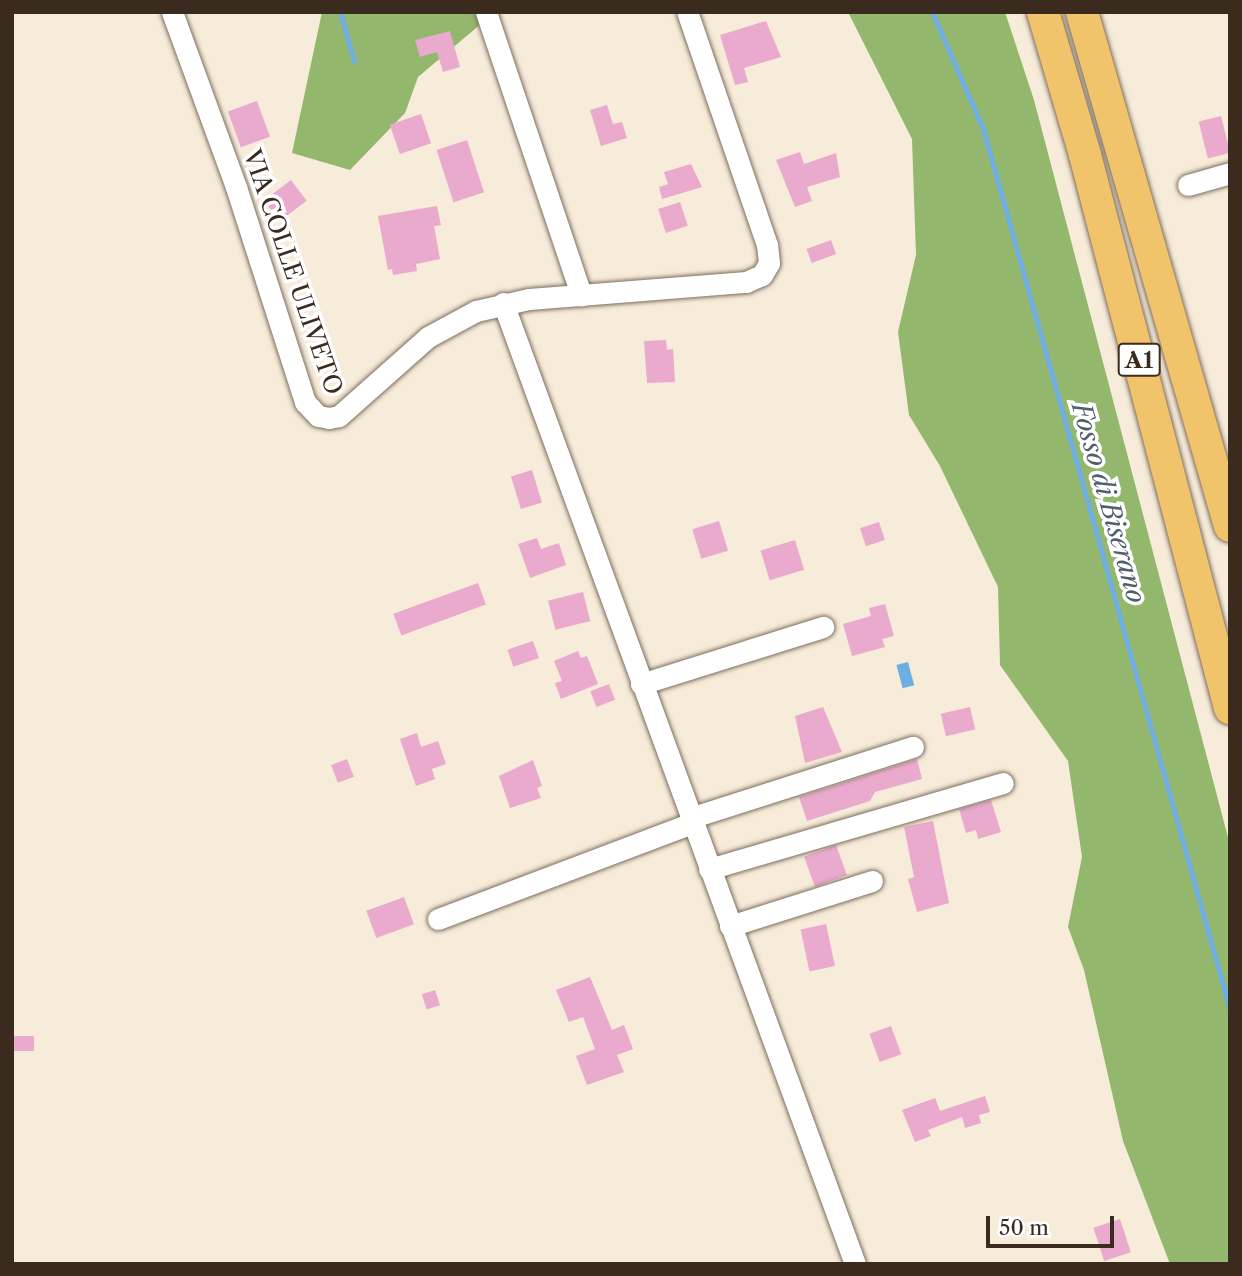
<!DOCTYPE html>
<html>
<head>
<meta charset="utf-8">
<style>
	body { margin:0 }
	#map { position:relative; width:1242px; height:1276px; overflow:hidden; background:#f7ebd9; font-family:"Libre Caslon Text",serif }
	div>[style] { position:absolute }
	.forest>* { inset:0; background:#93b76c }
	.water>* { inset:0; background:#6faee2; transform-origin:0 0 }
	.stream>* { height:5px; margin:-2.5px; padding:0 2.5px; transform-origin:2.5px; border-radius:2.5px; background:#6faee2 }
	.building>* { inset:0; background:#eaaacd; transform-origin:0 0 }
	.roads { filter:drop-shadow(0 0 2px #7d6e5f) drop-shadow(0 0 2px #7d6e5f) }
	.minor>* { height:21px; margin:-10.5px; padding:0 10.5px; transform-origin:10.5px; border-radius:10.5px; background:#fff }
	.highway>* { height:32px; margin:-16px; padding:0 16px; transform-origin:16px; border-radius:16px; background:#f1c36a }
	span { translate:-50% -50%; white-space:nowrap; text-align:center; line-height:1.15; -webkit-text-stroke:7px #fff; paint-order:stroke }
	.shield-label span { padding:2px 5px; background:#fff; border:2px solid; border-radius:5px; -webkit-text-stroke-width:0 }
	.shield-label { font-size:23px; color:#3b2a1e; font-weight:700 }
	.street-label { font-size:24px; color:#3b2a1e }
	.water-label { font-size:26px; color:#505f6c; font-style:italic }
	.frame { position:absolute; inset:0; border:14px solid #3b2a1e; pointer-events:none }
	.scale { position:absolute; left:986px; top:1216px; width:128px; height:32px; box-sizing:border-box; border:4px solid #3b2a1e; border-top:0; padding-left:9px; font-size:21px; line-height:24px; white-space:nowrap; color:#3b2a1e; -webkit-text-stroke:5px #fff; paint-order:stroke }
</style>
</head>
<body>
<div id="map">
	<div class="forest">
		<i style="clip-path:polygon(322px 12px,495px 12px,418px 77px,405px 113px,350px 170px,292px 153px)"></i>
		<i style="clip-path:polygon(848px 12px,1005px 12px,1034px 100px,1230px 845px,1230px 1264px,1170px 1264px,1123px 1141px,1084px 970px,1068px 927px,1082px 857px,1068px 761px,1000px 665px,998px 587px,940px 466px,909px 415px,898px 332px,916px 255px,912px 139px)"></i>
	</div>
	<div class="water">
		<i style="left:908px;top:662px;width:24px;height:12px;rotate:75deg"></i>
	</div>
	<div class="stream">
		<i style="left:340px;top:12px;width:51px;rotate:74.1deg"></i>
		<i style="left:932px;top:12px;width:128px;rotate:66.4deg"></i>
		<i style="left:983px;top:129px;width:915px;rotate:74.34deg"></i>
	</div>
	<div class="building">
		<i style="clip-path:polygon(766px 21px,781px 57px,744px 68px,748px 82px,735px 85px,720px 35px)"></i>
		<i style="clip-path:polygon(450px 31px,460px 67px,443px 72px,437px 52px,420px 57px,415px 40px)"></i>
		<i style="left:257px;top:101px;width:38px;height:31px;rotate:70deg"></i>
		<i style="clip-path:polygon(607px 105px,613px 124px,622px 122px,627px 138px,601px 146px,590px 110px)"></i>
		<i style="left:421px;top:114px;width:31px;height:33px;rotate:71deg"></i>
		<i style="left:1221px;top:116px;width:38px;height:23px;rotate:76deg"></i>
		<i style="left:467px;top:140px;width:55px;height:32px;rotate:72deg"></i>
		<i style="clip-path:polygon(800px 152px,804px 164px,836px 153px,840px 177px,807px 187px,812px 201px,795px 207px,776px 160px)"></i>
		<i style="clip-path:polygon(691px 164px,702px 187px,662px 199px,659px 187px,668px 184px,664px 172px)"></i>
		<i style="left:291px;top:180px;width:26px;height:34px;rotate:53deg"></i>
		<i style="left:680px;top:202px;width:25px;height:23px;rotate:72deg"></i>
		<i style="clip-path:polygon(437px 206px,441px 225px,434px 226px,440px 259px,416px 264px,417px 271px,393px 275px,392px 269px,388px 270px,378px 216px)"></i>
		<i style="left:831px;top:240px;width:15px;height:26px;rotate:70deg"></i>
		<i style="clip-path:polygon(666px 340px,667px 350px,673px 349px,675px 382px,647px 383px,644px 341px)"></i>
		<i style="left:532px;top:470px;width:34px;height:22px;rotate:73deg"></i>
		<i style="left:719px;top:521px;width:31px;height:28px;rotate:73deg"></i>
		<i style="left:879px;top:522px;width:19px;height:20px;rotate:72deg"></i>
		<i style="clip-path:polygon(537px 538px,541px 549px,559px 543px,566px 565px,530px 578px,518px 544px)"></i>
		<i style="left:795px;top:540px;width:31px;height:36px;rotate:73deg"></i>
		<i style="left:478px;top:583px;width:23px;height:90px;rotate:70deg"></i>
		<i style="left:583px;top:592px;width:30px;height:36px;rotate:76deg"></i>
		<i style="clip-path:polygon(885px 604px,894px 636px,882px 639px,885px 647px,852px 656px,843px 624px,871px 616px,869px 608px)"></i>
		<i style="left:533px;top:641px;width:18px;height:27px;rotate:71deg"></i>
		<i style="clip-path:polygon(578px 651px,581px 658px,587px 656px,598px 684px,561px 699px,555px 683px,562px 681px,554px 661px)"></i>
		<i style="left:609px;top:684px;width:17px;height:20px;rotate:69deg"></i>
		<i style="clip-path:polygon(823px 707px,842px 752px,805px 763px,795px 716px)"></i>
		<i style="left:970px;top:707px;width:23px;height:30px;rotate:77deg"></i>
		<i style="clip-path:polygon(417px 733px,421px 747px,438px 741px,446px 764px,432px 769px,435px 779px,416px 786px,400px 739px)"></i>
		<i style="left:347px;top:759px;width:19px;height:17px;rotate:69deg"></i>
		<i style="clip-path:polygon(917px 759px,922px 779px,875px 792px,870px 801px,807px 821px,799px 797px)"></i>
		<i style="clip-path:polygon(533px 760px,542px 786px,537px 788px,541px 798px,510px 808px,499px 776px)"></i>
		<i style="clip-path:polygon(991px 800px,1001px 832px,978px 839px,976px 830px,966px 833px,959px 809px)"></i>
		<i style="clip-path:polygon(933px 821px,949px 903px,917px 912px,908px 879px,914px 877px,904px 827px)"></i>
		<i style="left:836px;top:845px;width:32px;height:34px;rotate:70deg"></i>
		<i style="left:404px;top:897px;width:29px;height:40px;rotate:70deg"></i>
		<i style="left:826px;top:924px;width:43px;height:26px;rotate:78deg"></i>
		<i style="clip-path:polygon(590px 977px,612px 1030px,624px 1025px,633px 1049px,617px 1055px,624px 1072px,587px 1085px,576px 1056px,595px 1049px,583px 1017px,569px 1022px,556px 990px)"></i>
		<i style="left:435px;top:990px;width:16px;height:14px;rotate:72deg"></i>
		<i style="left:891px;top:1026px;width:30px;height:23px;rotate:70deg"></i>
		<i style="left:12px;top:1036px;width:22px;height:15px"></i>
		<i style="clip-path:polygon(985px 1096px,990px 1112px,979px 1115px,981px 1123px,965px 1128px,962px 1117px,928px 1130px,931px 1136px,915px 1142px,902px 1110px,935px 1098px,940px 1111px)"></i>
		<i style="left:1120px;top:1219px;width:35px;height:28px;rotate:72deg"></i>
	</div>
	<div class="roads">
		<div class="minor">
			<i style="left:172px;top:12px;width:186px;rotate:69.9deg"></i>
			<i style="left:236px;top:187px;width:226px;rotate:72.2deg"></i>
			<i style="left:305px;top:402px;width:19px;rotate:47deg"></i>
			<i style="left:318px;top:416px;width:11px;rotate:10deg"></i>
			<i style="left:329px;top:418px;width:10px;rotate:-11deg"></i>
			<i style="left:339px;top:416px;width:119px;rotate:-41.6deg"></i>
			<i style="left:428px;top:337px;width:55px;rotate:-28.4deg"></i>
			<i style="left:476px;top:311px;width:54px;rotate:-12.8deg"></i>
			<i style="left:529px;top:299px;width:218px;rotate:-4.5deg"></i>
			<i style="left:746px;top:282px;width:17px;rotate:-24deg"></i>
			<i style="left:762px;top:275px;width:14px;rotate:-60deg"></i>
			<i style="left:769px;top:263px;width:18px;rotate:-96deg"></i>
			<i style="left:767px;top:245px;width:246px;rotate:-108.9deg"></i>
			<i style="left:486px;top:12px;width:299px;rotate:71.4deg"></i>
			<i style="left:1188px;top:185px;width:44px;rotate:-15.9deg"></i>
			<i style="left:503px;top:303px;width:1023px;rotate:69.88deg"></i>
			<i style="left:641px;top:684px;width:191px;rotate:-17.4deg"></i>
			<i style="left:690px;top:818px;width:234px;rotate:-17.7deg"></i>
			<i style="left:709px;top:869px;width:306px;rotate:-16.3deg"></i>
			<i style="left:438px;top:919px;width:272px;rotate:-20.7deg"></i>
			<i style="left:730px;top:926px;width:149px;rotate:-17.6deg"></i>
		</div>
		<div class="highway">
			<i style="left:1043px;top:12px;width:149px;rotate:73.6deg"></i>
			<i style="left:1085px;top:155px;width:572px;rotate:75.31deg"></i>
			<i style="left:1082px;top:12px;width:535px;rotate:73.94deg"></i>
		</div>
	</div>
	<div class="shield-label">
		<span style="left:1139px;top:360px">A1</span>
	</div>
	<div class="street-label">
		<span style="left:293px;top:272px;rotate:71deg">VIA COLLE ULIVETO</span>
	</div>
	<div class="water-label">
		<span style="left:1108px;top:503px;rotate:74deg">Fosso di Biserano</span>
	</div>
	<div class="frame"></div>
	<div class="scale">50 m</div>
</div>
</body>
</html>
